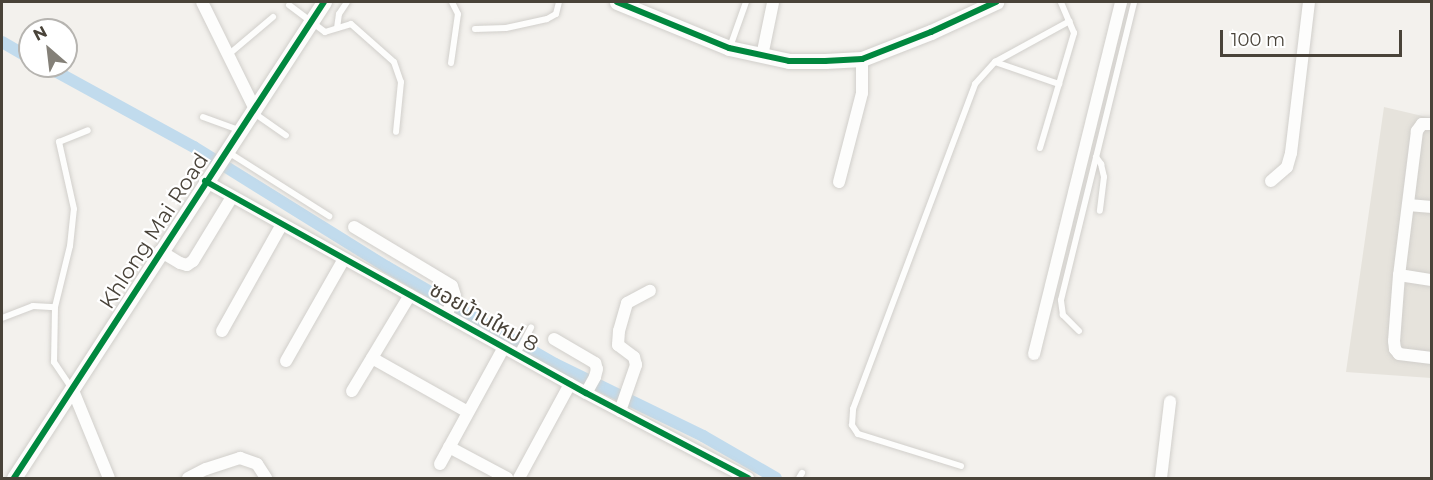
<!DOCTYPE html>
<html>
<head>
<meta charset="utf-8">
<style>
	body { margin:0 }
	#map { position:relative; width:1433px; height:480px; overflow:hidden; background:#f3f1ed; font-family:Montserrat,"Noto Sans Thai",sans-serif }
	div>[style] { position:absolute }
	.residential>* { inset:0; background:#e6e3dc }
	.canal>* { height:12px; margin:-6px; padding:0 6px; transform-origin:6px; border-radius:6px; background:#c1dbed }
	.roads { filter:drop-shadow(0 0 2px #d1cfcb) drop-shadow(0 0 2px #d1cfcb) }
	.service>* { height:6px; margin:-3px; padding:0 3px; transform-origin:3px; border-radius:3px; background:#fdfdfc }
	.minor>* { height:12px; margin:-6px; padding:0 6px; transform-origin:6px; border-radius:6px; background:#fdfdfc }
	.tertiary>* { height:15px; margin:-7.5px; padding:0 7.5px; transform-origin:7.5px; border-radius:7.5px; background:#fdfdfc }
	.cycleway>* { height:6px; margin:-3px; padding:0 3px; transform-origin:3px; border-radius:3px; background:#00873e }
	span { translate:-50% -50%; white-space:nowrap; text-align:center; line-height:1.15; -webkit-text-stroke:4.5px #fff; paint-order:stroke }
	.street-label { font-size:21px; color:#494339 }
	.frame { position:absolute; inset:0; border:3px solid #494339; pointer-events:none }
	.north { position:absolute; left:18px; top:18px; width:60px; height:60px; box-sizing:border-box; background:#fff; border:2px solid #b6b4b0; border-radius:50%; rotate:332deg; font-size:16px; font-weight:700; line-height:24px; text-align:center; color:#494339 }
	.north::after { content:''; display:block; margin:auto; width:21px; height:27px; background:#848078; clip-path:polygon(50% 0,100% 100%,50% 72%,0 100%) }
	.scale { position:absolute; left:1220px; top:30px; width:182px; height:27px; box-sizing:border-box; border:3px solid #494339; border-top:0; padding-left:8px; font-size:18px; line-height:21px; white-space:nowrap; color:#494339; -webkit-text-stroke:4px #fff; paint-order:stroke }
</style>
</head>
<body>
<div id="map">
	<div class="residential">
		<i style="clip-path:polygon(1384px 107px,1431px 118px,1431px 378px,1346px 372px)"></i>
	</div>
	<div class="canal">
		<i style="left:2px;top:42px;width:32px;rotate:30deg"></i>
		<i style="left:46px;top:66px;width:169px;rotate:28.7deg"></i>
		<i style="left:194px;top:147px;width:227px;rotate:31.9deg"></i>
		<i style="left:387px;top:267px;width:194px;rotate:30deg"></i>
		<i style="left:555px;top:364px;width:165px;rotate:25.9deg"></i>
		<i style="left:703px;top:436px;width:84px;rotate:29.9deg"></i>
	</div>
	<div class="roads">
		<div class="service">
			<i style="left:289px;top:5px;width:45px;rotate:36.9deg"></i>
			<i style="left:325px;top:32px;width:27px;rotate:-17deg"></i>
			<i style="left:351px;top:24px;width:57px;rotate:41.5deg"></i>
			<i style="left:394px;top:62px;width:21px;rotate:71deg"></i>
			<i style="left:401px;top:82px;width:50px;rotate:95.7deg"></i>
			<i style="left:337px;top:28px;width:14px;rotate:-82deg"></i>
			<i style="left:339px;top:14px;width:14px;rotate:-56deg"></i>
			<i style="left:475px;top:29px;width:31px;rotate:-2deg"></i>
			<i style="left:506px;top:28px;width:42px;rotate:-12.4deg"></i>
			<i style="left:547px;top:19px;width:10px;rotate:-29deg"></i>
			<i style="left:556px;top:14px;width:12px;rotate:-76deg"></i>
			<i style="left:730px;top:47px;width:48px;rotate:-70.4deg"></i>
			<i style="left:228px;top:55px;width:59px;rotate:-40.2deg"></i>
			<i style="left:995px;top:62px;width:68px;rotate:19deg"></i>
			<i style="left:451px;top:63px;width:49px;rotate:-81.9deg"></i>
			<i style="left:458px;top:14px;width:13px;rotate:-117deg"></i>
			<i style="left:254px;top:113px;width:39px;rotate:35deg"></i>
			<i style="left:203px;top:117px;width:38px;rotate:20deg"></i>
			<i style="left:1040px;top:148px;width:120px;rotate:-73.5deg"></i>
			<i style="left:1074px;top:33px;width:34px;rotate:-113deg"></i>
			<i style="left:228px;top:152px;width:120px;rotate:32.4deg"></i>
			<i style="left:1096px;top:157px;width:9px;rotate:54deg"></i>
			<i style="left:1101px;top:164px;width:13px;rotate:77deg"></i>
			<i style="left:1104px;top:177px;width:34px;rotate:97deg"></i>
			<i style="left:55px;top:307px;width:63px;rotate:-76.2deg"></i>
			<i style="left:70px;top:246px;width:37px;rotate:-84deg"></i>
			<i style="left:74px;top:209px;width:69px;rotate:-102.6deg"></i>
			<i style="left:59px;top:142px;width:31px;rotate:-22deg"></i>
			<i style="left:2px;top:318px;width:33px;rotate:-21deg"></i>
			<i style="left:33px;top:306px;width:22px;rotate:3deg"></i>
			<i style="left:55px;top:307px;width:55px;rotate:91deg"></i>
			<i style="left:54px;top:362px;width:30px;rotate:56deg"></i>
			<i style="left:1079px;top:331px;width:23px;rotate:-135deg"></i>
			<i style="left:1063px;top:315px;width:15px;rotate:-98deg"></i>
			<i style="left:1061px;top:300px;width:307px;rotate:-76.2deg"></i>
			<i style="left:517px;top:354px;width:30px;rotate:-62deg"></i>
			<i style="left:961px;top:466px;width:108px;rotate:-162.7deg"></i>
			<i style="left:858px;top:434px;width:11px;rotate:-124deg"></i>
			<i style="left:852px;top:425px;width:16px;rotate:-86deg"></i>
			<i style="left:853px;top:409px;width:347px;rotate:-69.4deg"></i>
			<i style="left:975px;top:84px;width:30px;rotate:-48deg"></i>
			<i style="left:995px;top:62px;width:85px;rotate:-28.7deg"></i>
			<i style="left:799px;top:478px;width:6px;rotate:-59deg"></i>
		</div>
		<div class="minor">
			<i style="left:202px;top:2px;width:117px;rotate:63.7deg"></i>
			<i style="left:762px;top:56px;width:54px;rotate:-78.3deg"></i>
			<i style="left:1432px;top:124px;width:10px;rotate:180deg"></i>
			<i style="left:1422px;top:124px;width:9px;rotate:126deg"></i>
			<i style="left:1417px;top:131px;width:145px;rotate:97.1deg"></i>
			<i style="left:1399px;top:275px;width:66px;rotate:94.3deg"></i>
			<i style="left:1394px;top:341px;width:8px;rotate:83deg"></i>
			<i style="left:1395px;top:349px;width:6px;rotate:51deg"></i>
			<i style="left:1399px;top:354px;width:33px;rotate:7deg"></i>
			<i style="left:205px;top:181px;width:436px;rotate:29.1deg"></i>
			<i style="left:586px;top:393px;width:183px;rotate:27.7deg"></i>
			<i style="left:1271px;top:181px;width:21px;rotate:-41deg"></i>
			<i style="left:1287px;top:167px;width:15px;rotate:-74deg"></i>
			<i style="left:1291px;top:153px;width:152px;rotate:-83.2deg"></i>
			<i style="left:839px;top:182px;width:92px;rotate:-75.5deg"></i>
			<i style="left:862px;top:93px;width:34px;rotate:-90deg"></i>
			<i style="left:1408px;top:205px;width:24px;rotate:5deg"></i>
			<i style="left:354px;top:227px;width:114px;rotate:31deg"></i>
			<i style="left:452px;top:286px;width:10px;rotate:73deg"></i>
			<i style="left:455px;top:296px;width:21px;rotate:115deg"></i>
			<i style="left:160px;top:251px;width:23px;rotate:31deg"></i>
			<i style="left:180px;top:263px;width:7px;rotate:16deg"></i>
			<i style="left:187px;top:265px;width:7px;rotate:-34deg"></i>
			<i style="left:193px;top:261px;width:75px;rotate:-58.6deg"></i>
			<i style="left:1399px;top:275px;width:33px;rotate:9deg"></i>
			<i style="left:222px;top:331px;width:120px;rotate:-60.7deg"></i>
			<i style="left:554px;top:339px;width:48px;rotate:30.3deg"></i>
			<i style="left:595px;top:363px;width:6px;rotate:72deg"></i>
			<i style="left:597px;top:369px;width:8px;rotate:104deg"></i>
			<i style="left:595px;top:377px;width:18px;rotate:119deg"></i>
			<i style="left:1034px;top:354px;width:363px;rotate:-76.1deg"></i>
			<i style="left:372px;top:358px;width:110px;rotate:29.4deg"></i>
			<i style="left:286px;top:361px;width:117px;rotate:-60.4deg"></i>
			<i style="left:72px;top:388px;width:97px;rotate:67.7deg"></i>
			<i style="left:352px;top:391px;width:112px;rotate:-58.9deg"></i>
			<i style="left:620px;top:411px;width:49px;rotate:-70.8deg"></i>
			<i style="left:636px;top:365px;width:8px;rotate:-104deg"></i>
			<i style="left:634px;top:357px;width:20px;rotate:-143deg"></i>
			<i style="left:618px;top:345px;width:14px;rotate:-86deg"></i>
			<i style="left:619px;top:331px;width:29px;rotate:-74deg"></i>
			<i style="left:627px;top:303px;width:26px;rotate:-28deg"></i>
			<i style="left:449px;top:447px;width:66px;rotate:28.1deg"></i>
			<i style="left:440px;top:464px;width:133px;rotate:-61.3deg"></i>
			<i style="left:188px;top:478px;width:20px;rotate:-27deg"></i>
			<i style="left:206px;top:469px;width:36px;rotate:-18deg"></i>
			<i style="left:240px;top:458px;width:18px;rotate:19deg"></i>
			<i style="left:257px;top:464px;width:17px;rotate:57deg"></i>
			<i style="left:519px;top:478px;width:107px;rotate:-61.5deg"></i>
			<i style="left:1161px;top:478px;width:77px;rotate:-83.2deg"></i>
		</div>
		<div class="tertiary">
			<i style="left:617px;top:2px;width:121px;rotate:22.3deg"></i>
			<i style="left:729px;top:48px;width:61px;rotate:12.2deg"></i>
			<i style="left:789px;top:61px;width:36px"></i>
			<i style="left:825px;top:61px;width:37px;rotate:-3deg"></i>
			<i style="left:862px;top:59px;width:74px;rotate:-21.4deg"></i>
			<i style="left:931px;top:32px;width:72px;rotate:-24.8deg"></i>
			<i style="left:14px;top:478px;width:568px;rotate:-56.93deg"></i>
		</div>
	</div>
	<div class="cycleway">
		<i style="left:617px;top:2px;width:121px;rotate:22.3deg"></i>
		<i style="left:729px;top:48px;width:61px;rotate:12.2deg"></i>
		<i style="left:789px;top:61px;width:36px"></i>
		<i style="left:825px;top:61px;width:37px;rotate:-3deg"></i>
		<i style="left:862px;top:59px;width:74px;rotate:-21.4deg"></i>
		<i style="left:931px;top:32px;width:72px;rotate:-24.8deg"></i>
		<i style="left:205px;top:181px;width:436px;rotate:29.1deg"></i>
		<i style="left:586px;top:393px;width:183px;rotate:27.7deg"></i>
		<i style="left:14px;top:478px;width:568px;rotate:-56.93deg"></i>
	</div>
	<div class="street-label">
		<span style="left:154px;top:231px;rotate:-57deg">Khlong Mai Road</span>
		<span style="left:484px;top:317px;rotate:29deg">ซอยบ้านใหม่ 8</span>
	</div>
	<div class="frame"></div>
	<div class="north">N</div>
	<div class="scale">100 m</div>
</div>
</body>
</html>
